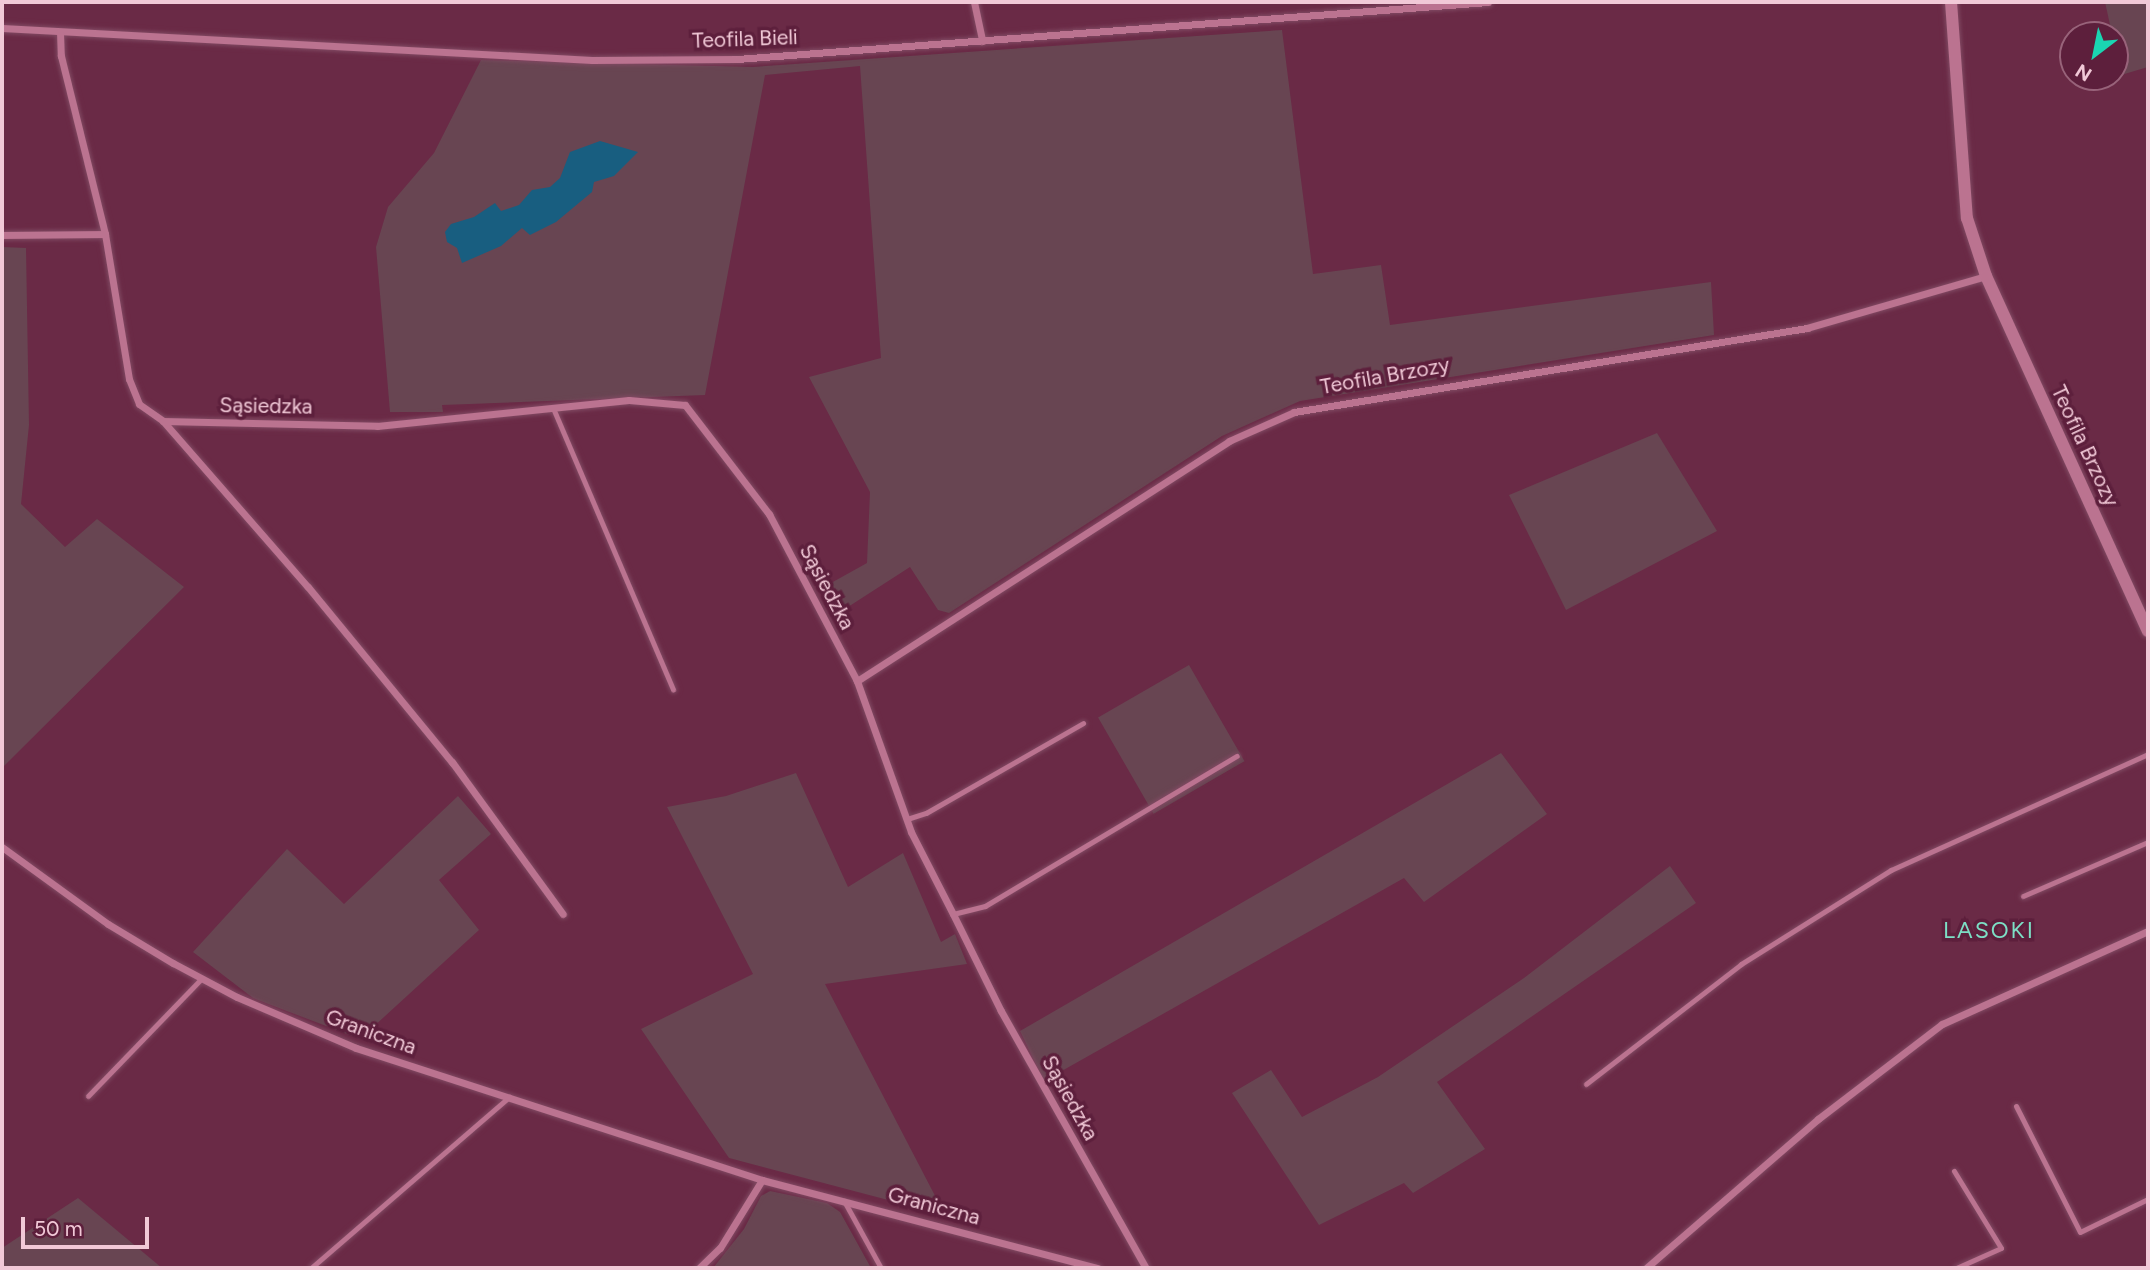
<!DOCTYPE html>
<html>
<head>
<meta charset="utf-8">
<style>
	body { margin:0 }
	#map { position:relative; width:2150px; height:1270px; overflow:hidden; background:#6a2a46; font-family:Figtree,sans-serif }
	div>[style] { position:absolute }
	.green>* { inset:0; background:#684552; transform-origin:0 0 }
	.water>* { inset:0; background:#185e80 }
	.roads { filter:drop-shadow(0 0 2px #814a63) drop-shadow(0 0 2px #814a63) }
	.service>* { height:5px; margin:-2.5px; padding:0 2.5px; transform-origin:2.5px; border-radius:2.5px; background:#bb7390 }
	.minor>* { height:7px; margin:-3.5px; padding:0 3.5px; transform-origin:3.5px; border-radius:3.5px; background:#bb7390 }
	.tertiary>* { height:12px; margin:-6px; padding:0 6px; transform-origin:6px; border-radius:6px; background:#bb7390 }
	span { translate:-50% -50%; white-space:nowrap; text-align:center; line-height:1.15; -webkit-text-stroke:7px #5d1f3c; paint-order:stroke }
	.street-label { font-size:21px; color:#f1c9d7 }
	.neighbourhood-label { font-size:23px; color:#7ddfc5; letter-spacing:2px }
	.frame { position:absolute; inset:0; border:4px solid #f1c9d7; pointer-events:none }
	.north { position:absolute; left:2059px; top:21px; width:70px; height:70px; box-sizing:border-box; background:#5d1f3c; border:2px solid #98637a; border-radius:50%; rotate:212deg; font-size:19px; font-weight:700; line-height:28px; text-align:center; color:#f1c9d7 }
	.north::after { content:''; display:block; margin:auto; width:24px; height:32px; background:#1ad5b2; clip-path:polygon(50% 0,100% 100%,50% 72%,0 100%) }
	.scale { position:absolute; left:21px; top:1217px; width:128px; height:32px; box-sizing:border-box; border:4px solid #f1c9d7; border-top:0; padding-left:9px; font-size:21px; line-height:24px; white-space:nowrap; color:#f1c9d7; -webkit-text-stroke:5px #5d1f3c; paint-order:stroke }
</style>
</head>
<body>
<div id="map">
	<div class="green">
		<i style="clip-path:polygon(2105px 2px,2148px 2px,2148px 67px,2121px 75px)"></i>
		<i style="clip-path:polygon(1282px 30px,1313px 274px,1381px 265px,1390px 325px,1711px 282px,1714px 335px,1300px 401px,1222px 436px,949px 613px,938px 610px,910px 567px,834px 616px,822px 588px,867px 563px,870px 492px,809px 377px,881px 358px,860px 66px,765px 75px,705px 395px,442px 405px,443px 412px,390px 412px,376px 247px,388px 207px,434px 153px,481px 60px,753px 67px)"></i>
		<i style="clip-path:polygon(2px 247px,26px 248px,29px 425px,21px 504px,65px 547px,97px 519px,184px 587px,2px 768px)"></i>
		<i style="clip-path:polygon(1657px 433px,1717px 531px,1566px 610px,1509px 495px)"></i>
		<i style="left:1189px;top:665px;width:111px;height:105px;rotate:60deg"></i>
		<i style="clip-path:polygon(1501px 753px,1547px 814px,1424px 902px,1404px 878px,1044px 1081px,1020px 1031px)"></i>
		<i style="clip-path:polygon(796px 773px,848px 887px,903px 853px,941px 942px,955px 934px,967px 964px,825px 984px,945px 1215px,729px 1158px,641px 1029px,753px 974px,667px 807px,726px 796px)"></i>
		<i style="clip-path:polygon(458px 796px,491px 834px,439px 880px,479px 930px,360px 1039px,253px 998px,193px 952px,287px 849px,344px 904px)"></i>
		<i style="clip-path:polygon(1670px 866px,1696px 903px,1437px 1082px,1485px 1149px,1413px 1193px,1404px 1183px,1319px 1225px,1232px 1093px,1271px 1070px,1302px 1117px,1378px 1077px,1524px 978px)"></i>
		<i style="clip-path:polygon(770px 1191px,827px 1203px,840px 1212px,871px 1268px,713px 1268px,744px 1229px,761px 1196px)"></i>
		<i style="clip-path:polygon(78px 1198px,162px 1268px,2px 1268px,2px 1248px)"></i>
	</div>
	<div class="water">
		<i style="clip-path:polygon(600px 141px,638px 152px,614px 176px,594px 182px,592px 192px,556px 222px,530px 235px,522px 228px,501px 246px,462px 263px,457px 248px,447px 242px,445px 232px,451px 224px,474px 217px,495px 203px,501px 211px,519px 205px,532px 190px,550px 187px,560px 178px,570px 152px)"></i>
	</div>
	<div class="roads">
		<div class="service">
			<i style="left:553px;top:408px;width:306px;rotate:66.9deg"></i>
			<i style="left:907px;top:819px;width:20px;rotate:-18deg"></i>
			<i style="left:926px;top:813px;width:181px;rotate:-29.8deg"></i>
			<i style="left:2023px;top:896px;width:136px;rotate:-23.4deg"></i>
			<i style="left:953px;top:914px;width:33px;rotate:-14deg"></i>
			<i style="left:985px;top:906px;width:293px;rotate:-30.8deg"></i>
			<i style="left:1586px;top:1084px;width:196px;rotate:-37.7deg"></i>
			<i style="left:1741px;top:964px;width:177px;rotate:-32.1deg"></i>
			<i style="left:1891px;top:870px;width:282px;rotate:-24.3deg"></i>
			<i style="left:88px;top:1096px;width:164px;rotate:-46deg"></i>
			<i style="left:2016px;top:1106px;width:141px;rotate:63.1deg"></i>
			<i style="left:2080px;top:1232px;width:76px;rotate:-25.9deg"></i>
			<i style="left:1954px;top:1171px;width:90px;rotate:58.6deg"></i>
			<i style="left:2001px;top:1248px;width:49px;rotate:156deg"></i>
			<i style="left:844px;top:1201px;width:77px;rotate:61.1deg"></i>
			<i style="left:311px;top:1268px;width:262px;rotate:-40.8deg"></i>
		</div>
		<div class="minor">
			<i style="left:974px;top:2px;width:40px;rotate:78deg"></i>
			<i style="left:2px;top:28px;width:591px;rotate:3.1deg"></i>
			<i style="left:592px;top:60px;width:145px;rotate:-0.4deg"></i>
			<i style="left:737px;top:59px;width:753px;rotate:-4.34deg"></i>
			<i style="left:60px;top:32px;width:24px;rotate:88deg"></i>
			<i style="left:61px;top:56px;width:183px;rotate:76.1deg"></i>
			<i style="left:105px;top:234px;width:147px;rotate:80.6deg"></i>
			<i style="left:129px;top:379px;width:27px;rotate:68deg"></i>
			<i style="left:139px;top:404px;width:29px;rotate:35deg"></i>
			<i style="left:163px;top:421px;width:220px;rotate:48.9deg"></i>
			<i style="left:308px;top:587px;width:227px;rotate:50.6deg"></i>
			<i style="left:452px;top:762px;width:188px;rotate:53.9deg"></i>
			<i style="left:2px;top:235px;width:103px;rotate:-0.6deg"></i>
			<i style="left:163px;top:421px;width:214px;rotate:1.3deg"></i>
			<i style="left:377px;top:426px;width:253px;rotate:-5.9deg"></i>
			<i style="left:629px;top:400px;width:56px;rotate:5.1deg"></i>
			<i style="left:685px;top:405px;width:138px;rotate:52.4deg"></i>
			<i style="left:769px;top:514px;width:189px;rotate:62.2deg"></i>
			<i style="left:857px;top:681px;width:160px;rotate:70.3deg"></i>
			<i style="left:911px;top:832px;width:92px;rotate:62.9deg"></i>
			<i style="left:953px;top:914px;width:108px;rotate:63.7deg"></i>
			<i style="left:1001px;top:1011px;width:295px;rotate:60.6deg"></i>
			<i style="left:857px;top:681px;width:443px;rotate:-32.8deg"></i>
			<i style="left:1229px;top:441px;width:71px;rotate:-24deg"></i>
			<i style="left:1294px;top:412px;width:520px;rotate:-9.3deg"></i>
			<i style="left:1807px;top:328px;width:186px;rotate:-16.2deg"></i>
			<i style="left:2px;top:847px;width:131px;rotate:36deg"></i>
			<i style="left:108px;top:924px;width:76px;rotate:31deg"></i>
			<i style="left:173px;top:963px;width:72px;rotate:28deg"></i>
			<i style="left:237px;top:997px;width:129px;rotate:23.2deg"></i>
			<i style="left:356px;top:1048px;width:427px;rotate:18deg"></i>
			<i style="left:762px;top:1180px;width:347px;rotate:14.7deg"></i>
			<i style="left:699px;top:1268px;width:29px;rotate:-44deg"></i>
			<i style="left:720px;top:1248px;width:80px;rotate:-58.3deg"></i>
			<i style="left:1646px;top:1268px;width:228px;rotate:-40.9deg"></i>
			<i style="left:1818px;top:1119px;width:156px;rotate:-37.5deg"></i>
			<i style="left:1942px;top:1024px;width:226px;rotate:-24.3deg"></i>
		</div>
		<div class="tertiary">
			<i style="left:1951px;top:2px;width:217px;rotate:85.8deg"></i>
			<i style="left:1967px;top:218px;width:61px;rotate:71.9deg"></i>
			<i style="left:1986px;top:276px;width:390px;rotate:65.5deg"></i>
		</div>
	</div>
	<div class="street-label">
		<span style="left:745px;top:39px;rotate:-2deg">Teofila Bieli</span>
		<span style="left:1385px;top:376px;rotate:-10deg">Teofila Brzozy</span>
		<span style="left:266px;top:406px;rotate:1deg">Sąsiedzka</span>
		<span style="left:2085px;top:446px;rotate:65deg">Teofila Brzozy</span>
		<span style="left:827px;top:587px;rotate:62deg">Sąsiedzka</span>
		<span style="left:371px;top:1032px;rotate:20deg">Graniczna</span>
		<span style="left:1070px;top:1098px;rotate:61deg">Sąsiedzka</span>
		<span style="left:934px;top:1206px;rotate:15deg">Graniczna</span>
	</div>
	<div class="neighbourhood-label">
		<span style="left:1989px;top:930px">LASOKI</span>
	</div>
	<div class="frame"></div>
	<div class="north">N</div>
	<div class="scale">50 m</div>
</div>
</body>
</html>
